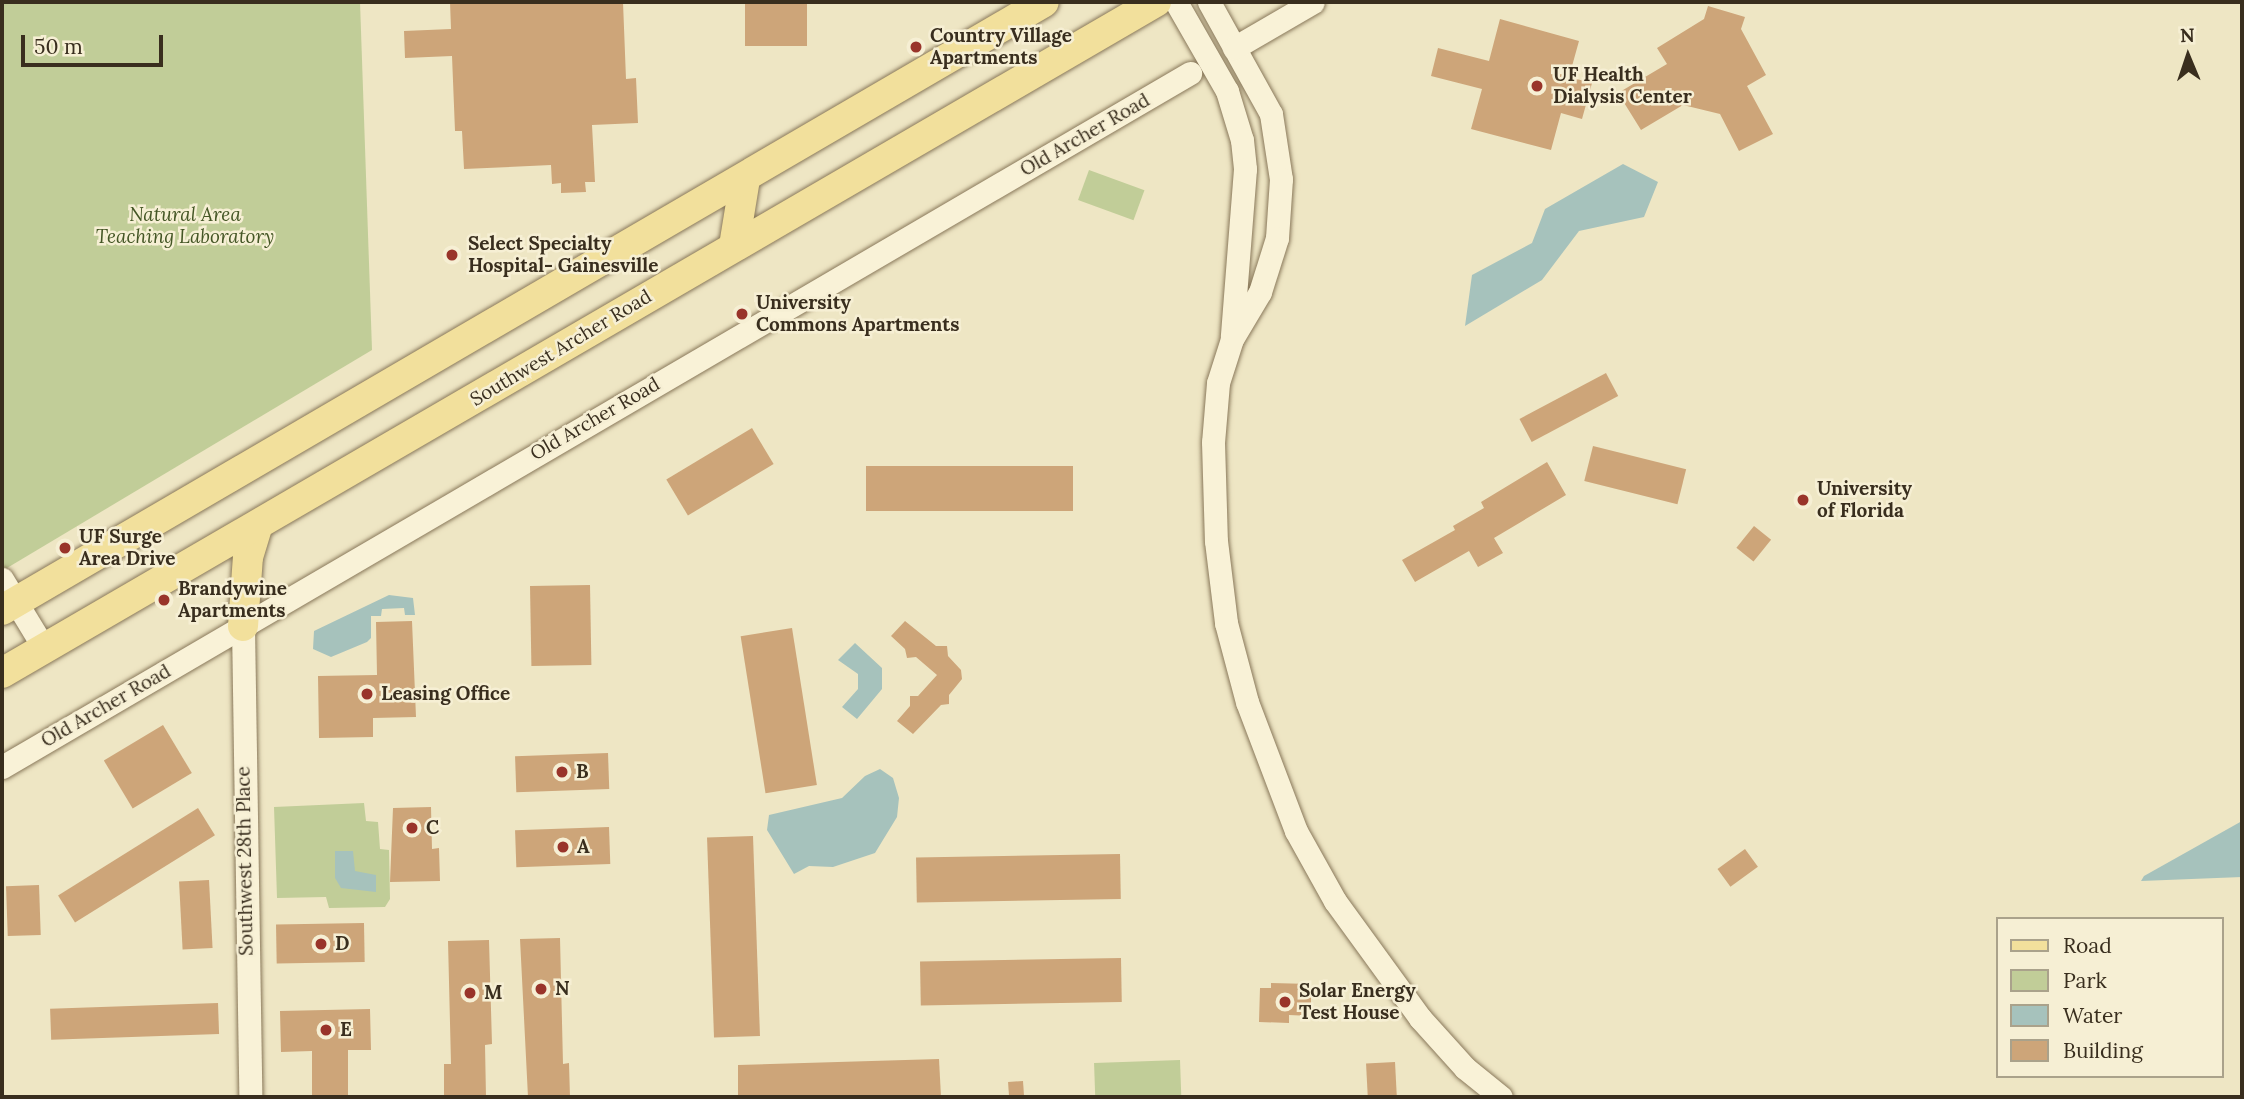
<!DOCTYPE html>
<html>
<head>
<meta charset="utf-8">
<style>
	body { margin:0 }
	#map { position:relative; width:2244px; height:1099px; overflow:hidden; background:#eee6c4; font-family:Lora,serif }
	div>[style] { position:absolute }
	.green>* { inset:0; background:#c1cd98; transform-origin:0 0 }
	.water>* { inset:0; background:#a6c2bc }
	.building>* { inset:0; background:#cda579; transform-origin:0 0 }
	.roads { filter:drop-shadow(0 0 2px #89785a) drop-shadow(0 0 2px #89785a) }
	.minor>* { height:23px; margin:-11.5px; padding:0 11.5px; transform-origin:11.5px; border-radius:11.5px; background:#f9f2d7 }
	.major>* { height:30px; margin:-15px; padding:0 15px; transform-origin:15px; border-radius:15px; background:#f2e09c }
	.dots>* { width:19px; height:19px; translate:-50% -50%; box-sizing:border-box; border:4px solid #f6efd4; border-radius:50% }
	span { translate:-50% -50%; white-space:nowrap; text-align:center; line-height:1.15; -webkit-text-stroke:5px #f6efd4; paint-order:stroke }
	.poi-label { font-size:19px; color:#392e1e; font-weight:700 }
	.left { translate:0 -50%; text-align:left }
	.street-label { font-size:19px; color:#392e1e }
	.park-label { font-size:19px; color:#445625; font-style:italic }
	.frame { position:absolute; inset:0; border:4px solid #392e1e; pointer-events:none }
	.legend { position:absolute; left:1996px; top:917px; width:228px; height:161px; box-sizing:border-box; background:#f6efd4; border:2px solid #aaa28b; margin:0; padding:9px 12px; list-style:none; font-size:21px; color:#392e1e }
	.legend li { display:flex; align-items:center; gap:14px; height:35px }
	.legend b { width:35px; border:2px solid #aaa28b }
	.north { position:absolute; left:2153px; top:21px; width:70px; height:70px; -webkit-text-stroke:5px #f6efd4; paint-order:stroke; rotate:358deg; font-size:19px; font-weight:700; line-height:28px; text-align:center; color:#392e1e }
	.north::after { content:''; display:block; margin:auto; width:24px; height:32px; background:#392e1e; clip-path:polygon(50% 0,100% 100%,50% 72%,0 100%) }
	.scale { position:absolute; left:21px; top:35px; width:142px; height:32px; box-sizing:border-box; border:4px solid #392e1e; border-top:0; padding-left:9px; font-size:21px; line-height:24px; white-space:nowrap; color:#392e1e; -webkit-text-stroke:5px #f6efd4; paint-order:stroke }
</style>
</head>
<body>
<div id="map">
	<div class="green">
		<i style="clip-path:polygon(2px 2px,360px 2px,372px 350px,2px 571px)"></i>
		<i style="left:1089px;top:170px;width:59px;height:32px;rotate:20deg"></i>
		<i style="clip-path:polygon(364px 803px,366px 821px,378px 822px,380px 849px,389px 850px,390px 899px,385px 907px,329px 908px,326px 897px,277px 898px,274px 807px)"></i>
		<i style="left:1180px;top:1060px;width:37px;height:86px;rotate:88deg"></i>
	</div>
	<div class="water">
		<i style="clip-path:polygon(1623px 164px,1658px 182px,1644px 217px,1579px 231px,1542px 280px,1465px 326px,1472px 275px,1532px 243px,1545px 209px)"></i>
		<i style="clip-path:polygon(389px 595px,413px 598px,415px 615px,405px 615px,404px 608px,382px 609px,381px 616px,371px 616px,371px 638px,367px 642px,331px 657px,313px 649px,314px 631px)"></i>
		<i style="clip-path:polygon(855px 643px,882px 668px,882px 689px,857px 719px,842px 707px,858px 689px,858px 674px,838px 660px)"></i>
		<i style="clip-path:polygon(880px 769px,893px 778px,899px 798px,897px 817px,875px 853px,833px 867px,809px 866px,794px 874px,767px 830px,769px 815px,842px 798px,865px 776px)"></i>
		<i style="clip-path:polygon(2242px 821px,2242px 877px,2141px 881px,2144px 876px)"></i>
		<i style="clip-path:polygon(335px 851px,353px 851px,355px 871px,376px 875px,376px 892px,341px 888px,335px 878px)"></i>
	</div>
	<div class="building">
		<i style="clip-path:polygon(450px 2px,623px 2px,626px 79px,636px 78px,638px 123px,592px 125px,595px 182px,585px 182px,586px 192px,561px 193px,561px 183px,552px 184px,551px 165px,464px 169px,462px 131px,455px 131px,452px 56px,405px 58px,404px 31px,451px 29px)"></i>
		<i style="left:745px;top:2px;width:62px;height:44px"></i>
		<i style="clip-path:polygon(1708px 6px,1745px 17px,1741px 29px,1766px 75px,1747px 86px,1773px 134px,1739px 151px,1720px 114px,1683px 105px,1641px 130px,1618px 93px,1667px 64px,1657px 48px,1704px 19px)"></i>
		<i style="clip-path:polygon(1500px 19px,1579px 41px,1569px 77px,1592px 83px,1582px 119px,1561px 113px,1551px 150px,1471px 129px,1482px 89px,1431px 76px,1438px 48px,1489px 61px)"></i>
		<i style="left:1606px;top:373px;width:26px;height:98px;rotate:62deg"></i>
		<i style="left:752px;top:428px;width:42px;height:100px;rotate:59deg"></i>
		<i style="left:1593px;top:446px;width:96px;height:36px;rotate:14deg"></i>
		<i style="clip-path:polygon(1547px 462px,1566px 495px,1494px 538px,1503px 553px,1478px 567px,1469px 551px,1415px 582px,1402px 560px,1455px 530px,1453px 526px,1484px 508px,1481px 502px)"></i>
		<i style="left:1073px;top:466px;width:45px;height:207px;rotate:90deg"></i>
		<i style="left:1754px;top:526px;width:22px;height:28px;rotate:39deg"></i>
		<i style="left:590px;top:585px;width:80px;height:60px;rotate:89deg"></i>
		<i style="clip-path:polygon(412px 621px,416px 717px,373px 718px,373px 737px,319px 738px,318px 676px,377px 675px,376px 622px)"></i>
		<i style="clip-path:polygon(905px 621px,936px 646px,947px 646px,948px 656px,961px 670px,962px 679px,949px 695px,949px 704px,941px 705px,913px 734px,897px 721px,910px 706px,910px 696px,918px 696px,937px 675px,916px 657px,907px 658px,905px 649px,891px 636px)"></i>
		<i style="left:792px;top:628px;width:159px;height:52px;rotate:81deg"></i>
		<i style="left:163px;top:725px;width:56px;height:69px;rotate:59deg"></i>
		<i style="left:608px;top:753px;width:36px;height:93px;rotate:88deg"></i>
		<i style="clip-path:polygon(431px 807px,432px 849px,439px 848px,440px 881px,390px 882px,393px 808px)"></i>
		<i style="left:198px;top:808px;width:32px;height:165px;rotate:58deg"></i>
		<i style="left:609px;top:827px;width:37px;height:94px;rotate:88deg"></i>
		<i style="left:753px;top:836px;width:200px;height:46px;rotate:88deg"></i>
		<i style="left:1745px;top:849px;width:22px;height:34px;rotate:54deg"></i>
		<i style="left:1120px;top:854px;width:45px;height:204px;rotate:89deg"></i>
		<i style="left:209px;top:880px;width:68px;height:30px;rotate:87deg"></i>
		<i style="left:39px;top:885px;width:50px;height:33px;rotate:88deg"></i>
		<i style="left:364px;top:923px;width:39px;height:88px;rotate:89deg"></i>
		<i style="clip-path:polygon(560px 938px,563px 1064px,569px 1063px,570px 1097px,528px 1097px,520px 939px)"></i>
		<i style="clip-path:polygon(489px 940px,492px 1044px,485px 1045px,486px 1097px,444px 1097px,444px 1064px,451px 1064px,448px 941px)"></i>
		<i style="left:1121px;top:958px;width:44px;height:201px;rotate:89deg"></i>
		<i style="clip-path:polygon(1271px 983px,1311px 984px,1311px 1016px,1289px 1015px,1289px 1023px,1259px 1022px,1260px 988px,1271px 988px)"></i>
		<i style="left:218px;top:1003px;width:31px;height:168px;rotate:88deg"></i>
		<i style="clip-path:polygon(370px 1009px,371px 1050px,348px 1050px,348px 1097px,312px 1097px,312px 1051px,281px 1052px,280px 1011px)"></i>
		<i style="clip-path:polygon(939px 1059px,941px 1097px,738px 1097px,738px 1065px)"></i>
		<i style="left:1395px;top:1062px;width:35px;height:29px;rotate:87deg"></i>
		<i style="left:1023px;top:1081px;width:16px;height:15px;rotate:86deg"></i>
	</div>
	<div class="roads">
		<div class="minor">
			<i style="left:1176px;top:2px;width:103px;rotate:60.2deg"></i>
			<i style="left:1227px;top:91px;width:51px;rotate:73deg"></i>
			<i style="left:1242px;top:140px;width:29px;rotate:84deg"></i>
			<i style="left:1245px;top:169px;width:168px;rotate:94.5deg"></i>
			<i style="left:1209px;top:2px;width:128px;rotate:61deg"></i>
			<i style="left:1271px;top:114px;width:66px;rotate:81.3deg"></i>
			<i style="left:1281px;top:179px;width:59px;rotate:93.9deg"></i>
			<i style="left:1277px;top:238px;width:57px;rotate:107.5deg"></i>
			<i style="left:1260px;top:292px;width:55px;rotate:120.8deg"></i>
			<i style="left:1232px;top:339px;width:46px;rotate:107.7deg"></i>
			<i style="left:1218px;top:383px;width:59px;rotate:94.8deg"></i>
			<i style="left:1213px;top:442px;width:99px;rotate:88.3deg"></i>
			<i style="left:1216px;top:541px;width:83px;rotate:83deg"></i>
			<i style="left:1226px;top:623px;width:82px;rotate:75.1deg"></i>
			<i style="left:1247px;top:702px;width:138px;rotate:69.2deg"></i>
			<i style="left:1296px;top:831px;width:80px;rotate:60.9deg"></i>
			<i style="left:1335px;top:901px;width:145px;rotate:54deg"></i>
			<i style="left:1420px;top:1018px;width:67px;rotate:48deg"></i>
			<i style="left:1465px;top:1068px;width:46px;rotate:38.9deg"></i>
			<i style="left:1234px;top:48px;width:91px;rotate:-30.2deg"></i>
			<i style="left:2px;top:579px;width:81px;rotate:58.7deg"></i>
			<i style="left:243px;top:626px;width:471px;rotate:89.1deg"></i>
			<i style="left:2px;top:767px;width:1376px;rotate:-30.29deg"></i>
		</div>
		<div class="major">
			<i style="left:734px;top:246px;width:68px;rotate:-80.7deg"></i>
			<i style="left:2px;top:610px;width:1206px;rotate:-30.26deg"></i>
			<i style="left:243px;top:626px;width:69px;rotate:-85.9deg"></i>
			<i style="left:248px;top:557px;width:31px;rotate:-73deg"></i>
			<i style="left:2px;top:673px;width:1335px;rotate:-30.18deg"></i>
		</div>
	</div>
	<div class="dots">
		<i style="left:916px;top:47px;background:#99342a"></i>
		<i style="left:1537px;top:86px;background:#99342a"></i>
		<i style="left:452px;top:255px;background:#99342a"></i>
		<i style="left:742px;top:314px;background:#99342a"></i>
		<i style="left:1803px;top:500px;background:#99342a"></i>
		<i style="left:65px;top:548px;background:#99342a"></i>
		<i style="left:164px;top:600px;background:#99342a"></i>
		<i style="left:367px;top:694px;background:#99342a"></i>
		<i style="left:562px;top:772px;background:#99342a"></i>
		<i style="left:412px;top:828px;background:#99342a"></i>
		<i style="left:563px;top:847px;background:#99342a"></i>
		<i style="left:321px;top:944px;background:#99342a"></i>
		<i style="left:541px;top:989px;background:#99342a"></i>
		<i style="left:470px;top:993px;background:#99342a"></i>
		<i style="left:1285px;top:1002px;background:#99342a"></i>
		<i style="left:326px;top:1030px;background:#99342a"></i>
	</div>
	<div class="poi-label">
		<span class="left" style="left:930px;top:47px">Country Village<br>Apartments</span>
		<span class="left" style="left:1553px;top:86px">UF Health<br>Dialysis Center</span>
		<span class="left" style="left:468px;top:255px">Select Specialty<br>Hospital- Gainesville</span>
		<span class="left" style="left:756px;top:314px">University<br>Commons Apartments</span>
		<span class="left" style="left:1817px;top:500px">University<br>of Florida</span>
		<span class="left" style="left:79px;top:548px">UF Surge<br>Area Drive</span>
		<span class="left" style="left:178px;top:600px">Brandywine<br>Apartments</span>
		<span class="left" style="left:381px;top:694px">Leasing Office</span>
		<span class="left" style="left:576px;top:772px">B</span>
		<span class="left" style="left:426px;top:828px">C</span>
		<span class="left" style="left:577px;top:847px">A</span>
		<span class="left" style="left:335px;top:944px">D</span>
		<span class="left" style="left:555px;top:989px">N</span>
		<span class="left" style="left:1299px;top:1002px">Solar Energy<br>Test House</span>
		<span class="left" style="left:484px;top:993px">M</span>
		<span class="left" style="left:340px;top:1030px">E</span>
	</div>
	<div class="street-label">
		<span style="left:1085px;top:135px;rotate:-30deg">Old Archer Road</span>
		<span style="left:561px;top:348px;rotate:-31deg">Southwest Archer Road</span>
		<span style="left:595px;top:419px;rotate:-30deg">Old Archer Road</span>
		<span style="left:106px;top:706px;rotate:-30deg">Old Archer Road</span>
		<span style="left:245px;top:861px;rotate:-91deg">Southwest 28th Place</span>
	</div>
	<div class="park-label">
		<span style="left:185px;top:226px">Natural Area<br>Teaching Laboratory</span>
	</div>
	<div class="frame"></div>
	<ul class="legend">
	<li><b style="height:9px;background:#f2e09c"></b>Road</li>
	<li><b style="height:19px;background:#c1cd98"></b>Park</li>
	<li><b style="height:19px;background:#a6c2bc"></b>Water</li>
	<li><b style="height:19px;background:#cda579"></b>Building</li>
	</ul>
	<div class="north">N</div>
	<div class="scale">50 m</div>
</div>
</body>
</html>
